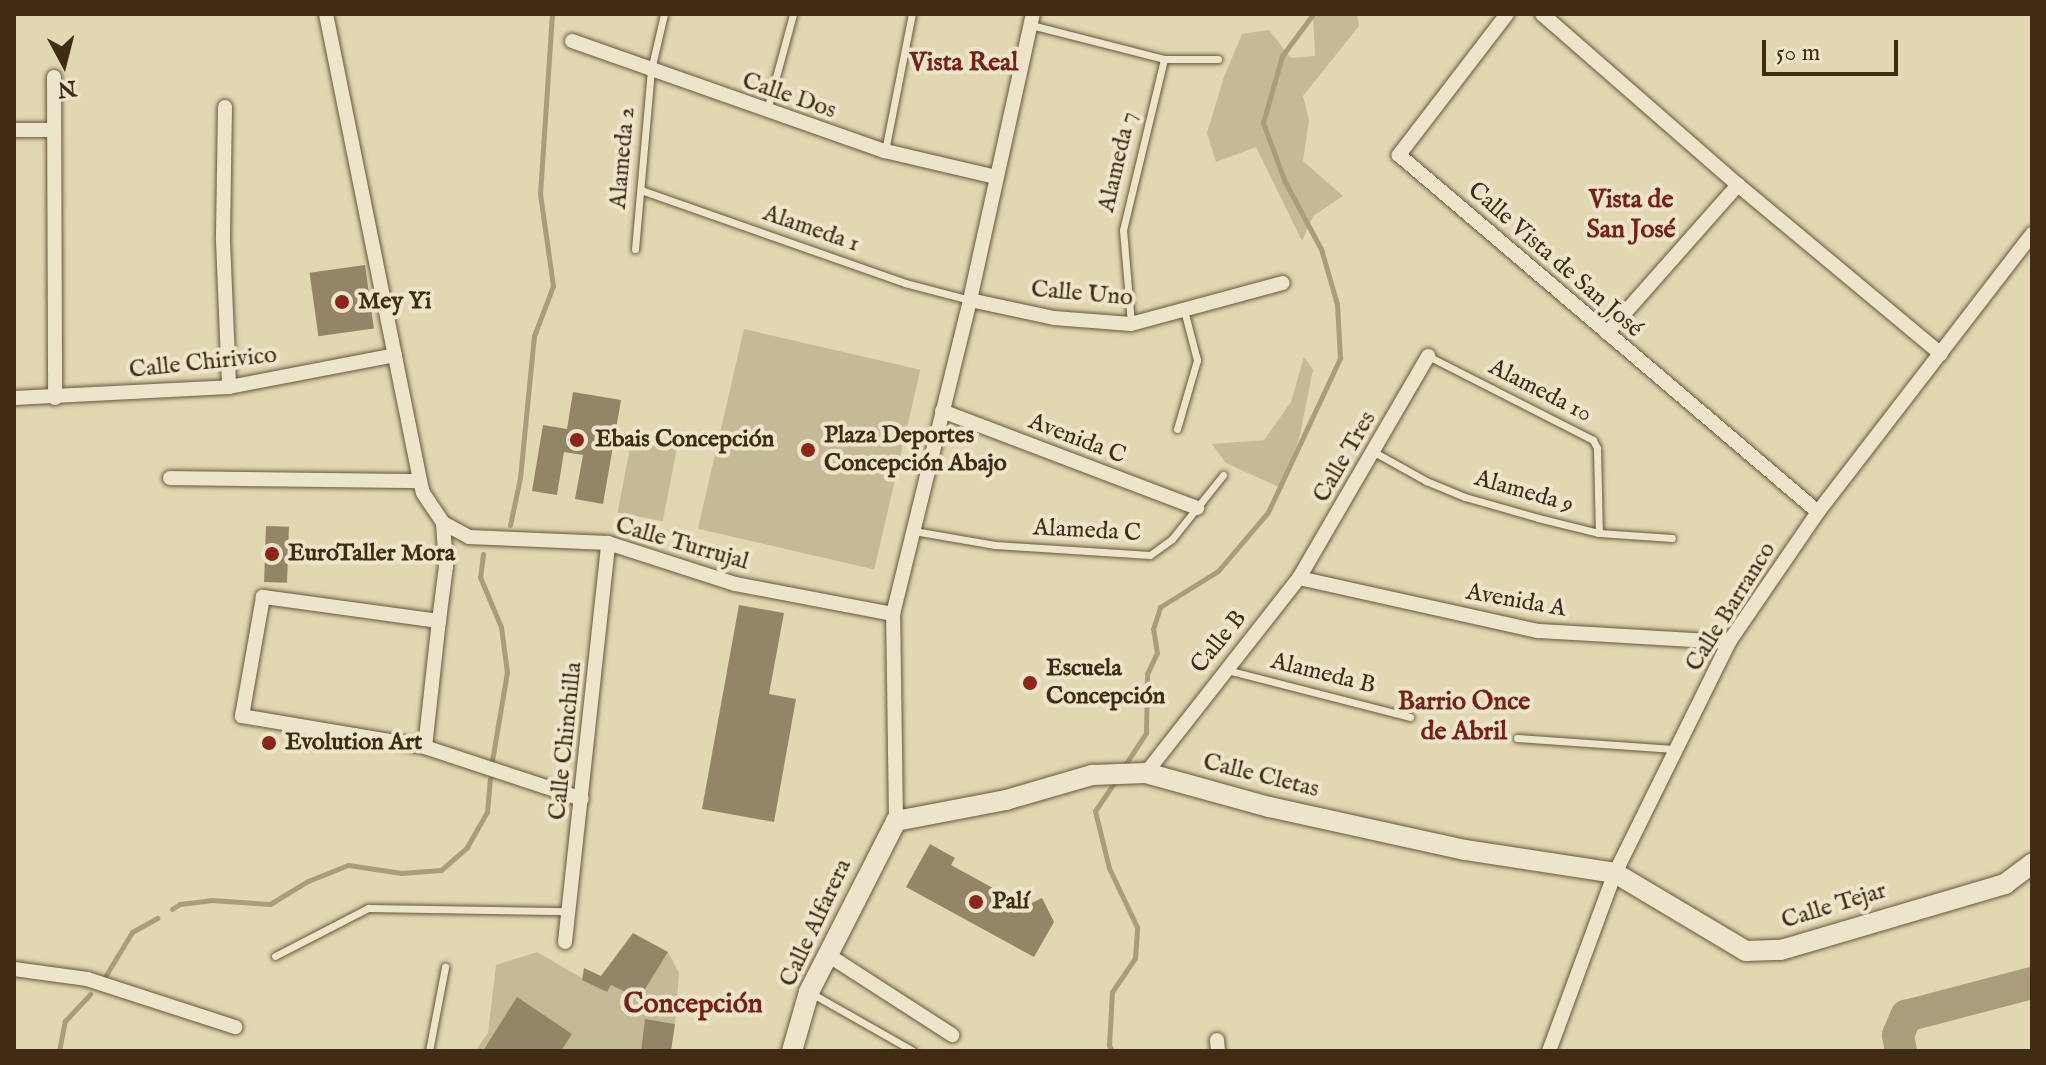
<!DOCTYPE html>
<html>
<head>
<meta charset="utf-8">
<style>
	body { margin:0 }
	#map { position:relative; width:2046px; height:1065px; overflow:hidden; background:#e1d7b1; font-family:"IM FELL English",serif }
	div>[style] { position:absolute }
	.green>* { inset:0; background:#c5ba96; transform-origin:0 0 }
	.stream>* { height:5px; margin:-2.5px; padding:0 2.5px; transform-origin:2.5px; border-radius:2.5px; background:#aa9d7b }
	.river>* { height:32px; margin:-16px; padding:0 16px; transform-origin:16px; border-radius:16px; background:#aa9d7b }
	.building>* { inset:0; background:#938565; transform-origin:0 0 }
	.roads { filter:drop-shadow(0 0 2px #68573a) drop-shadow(0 0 2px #68573a) }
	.lane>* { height:7px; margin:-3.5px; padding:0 3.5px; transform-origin:3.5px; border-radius:3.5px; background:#ece5cc }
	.street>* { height:14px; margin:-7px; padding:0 7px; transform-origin:7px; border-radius:7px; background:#ece5cc }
	.secondary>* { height:20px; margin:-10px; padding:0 10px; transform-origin:10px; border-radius:10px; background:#ece5cc }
	.dots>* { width:22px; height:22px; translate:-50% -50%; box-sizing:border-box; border:4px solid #ece5cc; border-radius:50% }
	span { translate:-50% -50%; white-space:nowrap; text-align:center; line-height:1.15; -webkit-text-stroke:8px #ece5cc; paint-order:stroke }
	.street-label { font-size:24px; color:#3f2c13 }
	.poi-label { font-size:24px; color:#3f2c13; font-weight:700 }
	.left { translate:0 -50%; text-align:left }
	.neighbourhood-label { font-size:26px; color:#7a1f14; font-weight:700 }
	.quarter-label { font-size:28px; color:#7a1f14; font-weight:700 }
	.frame { position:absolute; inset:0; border:16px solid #3f2c13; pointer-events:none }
	.north { position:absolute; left:24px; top:24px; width:80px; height:80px; -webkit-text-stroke:6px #ece5cc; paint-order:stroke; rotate:173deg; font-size:22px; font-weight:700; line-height:32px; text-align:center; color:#3f2c13 }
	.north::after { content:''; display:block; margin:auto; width:28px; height:36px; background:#3f2c13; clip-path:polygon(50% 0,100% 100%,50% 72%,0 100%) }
	.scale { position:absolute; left:1762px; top:40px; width:136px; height:36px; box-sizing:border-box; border:4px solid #3f2c13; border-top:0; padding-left:10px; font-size:24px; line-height:28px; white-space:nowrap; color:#3f2c13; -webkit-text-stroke:6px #ece5cc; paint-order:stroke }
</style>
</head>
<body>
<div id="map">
	<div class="green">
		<i style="clip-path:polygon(1313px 14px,1357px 14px,1359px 26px,1303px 96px,1309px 120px,1303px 161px,1343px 196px,1313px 216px,1302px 241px,1256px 147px,1216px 162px,1207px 133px,1224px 77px,1242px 34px,1269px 30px,1291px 58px,1315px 56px)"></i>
		<i style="left:744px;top:329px;width:181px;height:205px;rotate:13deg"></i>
		<i style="clip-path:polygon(1304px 357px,1313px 370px,1300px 435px,1283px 489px,1226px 463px,1212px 444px,1264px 440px,1291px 402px)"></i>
		<i style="left:633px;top:433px;width:46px;height:81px;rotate:11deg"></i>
		<i style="clip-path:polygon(537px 952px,606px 992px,611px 985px,639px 999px,668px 952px,679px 973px,675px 1024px,645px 1020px,641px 1051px,475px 1051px,488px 1033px,496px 965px)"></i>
	</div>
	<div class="stream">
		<i style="left:510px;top:525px;width:48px;rotate:-78deg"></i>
		<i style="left:520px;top:478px;width:143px;rotate:-84.4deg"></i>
		<i style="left:534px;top:336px;width:53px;rotate:-69.2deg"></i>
		<i style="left:553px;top:286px;width:93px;rotate:-98deg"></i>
		<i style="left:540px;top:194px;width:180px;rotate:-86.2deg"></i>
		<i style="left:483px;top:554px;width:23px;rotate:97deg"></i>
		<i style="left:480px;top:577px;width:54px;rotate:67.2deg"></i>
		<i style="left:501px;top:627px;width:45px;rotate:82.4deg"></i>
		<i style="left:507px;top:672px;width:90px;rotate:99.6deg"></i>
		<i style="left:1123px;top:768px;width:42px;rotate:-56.7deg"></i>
		<i style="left:1146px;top:733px;width:59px;rotate:-89deg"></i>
		<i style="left:1147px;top:674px;width:23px;rotate:-65deg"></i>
		<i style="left:1157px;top:653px;width:24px;rotate:-99deg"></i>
		<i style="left:1153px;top:629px;width:23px;rotate:-72deg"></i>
		<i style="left:1160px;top:607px;width:68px;rotate:-31.8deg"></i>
		<i style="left:1218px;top:571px;width:77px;rotate:-49.7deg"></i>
		<i style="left:1268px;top:512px;width:170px;rotate:-64.9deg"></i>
		<i style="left:1340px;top:358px;width:54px;rotate:-93.2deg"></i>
		<i style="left:1337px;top:304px;width:57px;rotate:-106.2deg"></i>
		<i style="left:1321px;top:249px;width:76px;rotate:-118.2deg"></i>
		<i style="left:1285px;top:182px;width:63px;rotate:-110.4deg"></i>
		<i style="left:1263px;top:123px;width:70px;rotate:-74.2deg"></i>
		<i style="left:1282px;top:56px;width:52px;rotate:-53.6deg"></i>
		<i style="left:172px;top:909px;width:9px;rotate:-32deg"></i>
		<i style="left:180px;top:904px;width:31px;rotate:-7deg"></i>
		<i style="left:211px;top:900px;width:59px;rotate:3.9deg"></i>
		<i style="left:270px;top:904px;width:44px;rotate:-31.2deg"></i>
		<i style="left:308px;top:881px;width:43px;rotate:-21.8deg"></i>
		<i style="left:348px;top:865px;width:54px;rotate:8.6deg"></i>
		<i style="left:401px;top:873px;width:40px;rotate:-4.3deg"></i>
		<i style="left:441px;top:870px;width:35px;rotate:-41deg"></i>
		<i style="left:467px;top:847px;width:40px;rotate:-60.3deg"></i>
		<i style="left:487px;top:812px;width:33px;rotate:-85deg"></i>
		<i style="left:106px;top:975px;width:50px;rotate:-58.8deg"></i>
		<i style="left:132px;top:932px;width:29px;rotate:-29deg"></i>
		<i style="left:59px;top:1051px;width:31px;rotate:-79deg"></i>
		<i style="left:65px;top:1021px;width:37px;rotate:-47deg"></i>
		<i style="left:1112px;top:1051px;width:7px;rotate:-117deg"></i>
		<i style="left:1109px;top:1045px;width:53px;rotate:-86.8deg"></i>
		<i style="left:1112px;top:992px;width:41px;rotate:-55.9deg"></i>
		<i style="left:1135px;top:958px;width:31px;rotate:-86deg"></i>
		<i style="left:1137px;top:927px;width:65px;rotate:-115.4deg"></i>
		<i style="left:1109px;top:868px;width:59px;rotate:-103.8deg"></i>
		<i style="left:1095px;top:811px;width:37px;rotate:-56deg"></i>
	</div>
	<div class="river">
		<i style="left:1901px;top:1051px;width:16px;rotate:-101deg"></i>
		<i style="left:1898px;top:1035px;width:21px;rotate:-67deg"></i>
		<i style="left:1906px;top:1016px;width:130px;rotate:-14.7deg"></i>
	</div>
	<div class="building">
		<i style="left:365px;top:265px;width:64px;height:56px;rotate:82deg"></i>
		<i style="clip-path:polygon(573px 392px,621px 400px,603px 504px,575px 499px,583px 455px,564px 452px,557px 495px,532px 491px,543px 425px,567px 429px)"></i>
		<i style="left:266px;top:526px;width:23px;height:56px;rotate:2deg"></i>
		<i style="clip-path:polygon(739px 605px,784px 613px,769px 694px,796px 699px,774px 822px,702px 809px)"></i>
		<i style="clip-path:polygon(930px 844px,955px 858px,951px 865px,1026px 906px,1042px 898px,1054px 922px,1034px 957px,906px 887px)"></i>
		<i style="clip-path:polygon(633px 933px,668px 952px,639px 999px,611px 985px,607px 992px,582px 980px,584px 968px,601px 976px)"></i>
		<i style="clip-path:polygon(517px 997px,572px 1034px,561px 1051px,483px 1051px)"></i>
		<i style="clip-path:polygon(645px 1019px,675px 1024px,671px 1051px,641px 1051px)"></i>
	</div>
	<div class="roads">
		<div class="lane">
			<i style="left:1031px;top:25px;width:137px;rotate:14.3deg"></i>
			<i style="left:1164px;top:59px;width:54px"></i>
			<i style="left:767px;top:110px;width:99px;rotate:-74.8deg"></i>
			<i style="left:885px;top:151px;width:140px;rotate:-78.9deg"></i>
			<i style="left:641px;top:190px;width:280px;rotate:19.4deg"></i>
			<i style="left:905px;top:283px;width:67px;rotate:14.7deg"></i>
			<i style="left:635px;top:249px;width:180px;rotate:-84.9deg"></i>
			<i style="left:651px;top:70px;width:57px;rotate:-76.9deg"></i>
			<i style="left:1131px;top:323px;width:93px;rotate:-94.9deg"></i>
			<i style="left:1123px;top:230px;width:176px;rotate:-76.5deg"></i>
			<i style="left:1428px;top:356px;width:185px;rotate:27deg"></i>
			<i style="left:1593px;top:440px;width:9px;rotate:63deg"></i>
			<i style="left:1597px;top:448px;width:85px;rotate:88.7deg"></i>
			<i style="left:1177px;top:429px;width:72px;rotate:-73.8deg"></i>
			<i style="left:1197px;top:360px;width:52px;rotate:-104.6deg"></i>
			<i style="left:1374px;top:452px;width:60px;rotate:29.1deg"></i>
			<i style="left:1426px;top:481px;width:42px;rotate:22.3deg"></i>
			<i style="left:1465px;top:497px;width:76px;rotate:16deg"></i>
			<i style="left:1538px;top:518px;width:63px;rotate:13.8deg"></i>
			<i style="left:1599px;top:533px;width:73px;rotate:3.9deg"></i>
			<i style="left:914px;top:531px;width:82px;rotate:9.8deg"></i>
			<i style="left:995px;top:545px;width:155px;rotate:3.7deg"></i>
			<i style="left:1150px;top:555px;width:27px;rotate:-36deg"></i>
			<i style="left:1172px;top:539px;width:82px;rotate:-51.4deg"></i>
			<i style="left:1227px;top:670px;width:189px;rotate:14.4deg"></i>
			<i style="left:1517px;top:738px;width:157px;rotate:4deg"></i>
			<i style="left:275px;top:956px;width:105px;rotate:-27.3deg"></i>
			<i style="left:368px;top:908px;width:200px;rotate:0.9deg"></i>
			<i style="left:811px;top:993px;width:117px;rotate:29.6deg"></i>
			<i style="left:429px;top:1051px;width:86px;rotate:-79.2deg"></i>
		</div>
		<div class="street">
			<i style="left:326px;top:14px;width:476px;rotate:78.6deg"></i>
			<i style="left:420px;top:481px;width:12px;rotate:76deg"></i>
			<i style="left:423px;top:493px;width:36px;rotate:56deg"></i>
			<i style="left:443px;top:523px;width:30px;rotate:28deg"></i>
			<i style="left:469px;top:537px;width:139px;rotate:2.5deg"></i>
			<i style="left:608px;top:543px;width:133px;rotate:17.9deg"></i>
			<i style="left:735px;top:584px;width:161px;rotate:10.8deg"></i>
			<i style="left:1507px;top:14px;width:178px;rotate:127.5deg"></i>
			<i style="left:1399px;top:155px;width:550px;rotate:40.43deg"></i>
			<i style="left:1542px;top:14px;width:260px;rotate:41.1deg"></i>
			<i style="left:1738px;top:185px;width:264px;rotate:39.8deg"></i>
			<i style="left:572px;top:41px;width:332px;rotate:19.4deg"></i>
			<i style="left:885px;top:151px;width:114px;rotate:13.2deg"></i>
			<i style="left:54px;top:77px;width:321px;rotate:89.8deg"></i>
			<i style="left:225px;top:107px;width:134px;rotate:90.9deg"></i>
			<i style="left:223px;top:241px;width:146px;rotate:87.6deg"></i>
			<i style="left:14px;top:130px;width:37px"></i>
			<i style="left:970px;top:300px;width:86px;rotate:12.1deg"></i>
			<i style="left:1054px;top:318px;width:77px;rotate:4.5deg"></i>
			<i style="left:1131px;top:324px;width:157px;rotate:-15.1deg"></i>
			<i style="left:1607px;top:333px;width:198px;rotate:-48.5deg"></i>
			<i style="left:14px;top:398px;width:215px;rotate:-2.9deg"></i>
			<i style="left:229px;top:387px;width:169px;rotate:-10.9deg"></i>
			<i style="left:942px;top:411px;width:273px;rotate:20.8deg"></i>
			<i style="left:170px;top:478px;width:250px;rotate:0.7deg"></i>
			<i style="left:443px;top:523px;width:43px;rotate:86deg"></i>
			<i style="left:446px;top:566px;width:55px;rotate:97.3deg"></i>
			<i style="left:439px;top:621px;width:178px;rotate:-172.2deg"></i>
			<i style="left:263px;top:597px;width:121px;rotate:100deg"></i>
			<i style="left:242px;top:716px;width:186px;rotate:9.6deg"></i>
			<i style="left:425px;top:747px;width:165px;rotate:18.3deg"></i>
			<i style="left:1299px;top:578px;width:245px;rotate:12.5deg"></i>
			<i style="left:1538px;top:631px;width:191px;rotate:3.3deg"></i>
			<i style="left:425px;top:747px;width:127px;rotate:-83.7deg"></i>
			<i style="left:1146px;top:773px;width:248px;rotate:-51.9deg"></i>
			<i style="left:1299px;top:578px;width:257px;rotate:-59.8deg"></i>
			<i style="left:896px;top:821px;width:207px;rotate:-90.8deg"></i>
			<i style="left:893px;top:614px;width:323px;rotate:-76.2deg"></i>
			<i style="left:970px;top:300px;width:293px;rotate:-77.6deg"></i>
			<i style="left:565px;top:942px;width:401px;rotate:-83.8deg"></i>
			<i style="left:828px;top:955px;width:148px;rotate:32.8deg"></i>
			<i style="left:14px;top:969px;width:74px;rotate:7.8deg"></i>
			<i style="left:87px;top:979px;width:156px;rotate:18deg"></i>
			<i style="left:1217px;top:1040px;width:11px;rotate:85deg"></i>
			<i style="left:1549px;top:1051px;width:190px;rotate:-69.7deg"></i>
			<i style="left:1615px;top:873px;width:258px;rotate:-63.7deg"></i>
			<i style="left:1729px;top:642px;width:158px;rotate:-55.6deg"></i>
			<i style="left:1818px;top:512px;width:351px;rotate:-52.4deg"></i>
		</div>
		<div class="secondary">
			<i style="left:792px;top:1051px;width:61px;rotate:-73.9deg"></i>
			<i style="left:809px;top:992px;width:192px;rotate:-63deg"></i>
			<i style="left:896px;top:821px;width:112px;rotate:-10.8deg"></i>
			<i style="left:1006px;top:800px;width:90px;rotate:-16.2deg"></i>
			<i style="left:1092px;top:775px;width:54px;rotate:-2.1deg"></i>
			<i style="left:1146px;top:773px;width:128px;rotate:15.5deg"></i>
			<i style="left:1269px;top:807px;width:201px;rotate:12.4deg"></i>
			<i style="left:1465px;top:850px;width:152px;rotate:8.7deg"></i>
			<i style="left:1615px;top:873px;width:152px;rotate:30.8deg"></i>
			<i style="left:1746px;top:951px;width:35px;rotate:-2deg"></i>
			<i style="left:1781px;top:950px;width:234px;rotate:-16.4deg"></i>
			<i style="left:2005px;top:884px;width:34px;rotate:-37deg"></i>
		</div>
	</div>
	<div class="dots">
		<i style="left:342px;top:302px;background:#8f2418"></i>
		<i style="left:577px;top:440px;background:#8f2418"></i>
		<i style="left:808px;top:450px;background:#8f2418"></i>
		<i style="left:272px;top:554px;background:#8f2418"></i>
		<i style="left:1030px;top:683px;background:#8f2418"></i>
		<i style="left:269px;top:743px;background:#8f2418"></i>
		<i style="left:976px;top:902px;background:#8f2418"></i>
	</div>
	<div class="street-label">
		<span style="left:789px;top:96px;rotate:19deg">Calle Dos</span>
		<span style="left:623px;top:158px;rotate:-85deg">Alameda 2</span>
		<span style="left:1118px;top:162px;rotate:-77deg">Alameda 7</span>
		<span style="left:811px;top:229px;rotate:19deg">Alameda 1</span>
		<span style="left:1555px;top:260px;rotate:41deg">Calle Vista de San José</span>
		<span style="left:1082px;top:294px;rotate:5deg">Calle Uno</span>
		<span style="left:203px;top:363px;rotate:-6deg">Calle Chirivico</span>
		<span style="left:1540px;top:391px;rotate:27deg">Alameda 10</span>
		<span style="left:1077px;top:439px;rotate:21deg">Avenida C</span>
		<span style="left:1345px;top:457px;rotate:-60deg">Calle Tres</span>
		<span style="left:1524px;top:492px;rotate:16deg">Alameda 9</span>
		<span style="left:1087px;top:531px;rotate:3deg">Alameda C</span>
		<span style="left:682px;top:544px;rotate:16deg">Calle Turrujal</span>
		<span style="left:1516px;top:601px;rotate:10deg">Avenida A</span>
		<span style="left:1731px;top:607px;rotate:-58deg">Calle Barranco</span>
		<span style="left:1219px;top:642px;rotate:-51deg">Calle B</span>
		<span style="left:1323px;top:674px;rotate:14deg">Alameda B</span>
		<span style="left:566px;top:741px;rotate:-84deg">Calle Chinchilla</span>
		<span style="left:1261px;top:776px;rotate:14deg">Calle Cletas</span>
		<span style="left:1834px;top:906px;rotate:-17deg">Calle Tejar</span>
		<span style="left:816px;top:923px;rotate:-65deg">Calle Alfarera</span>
	</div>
	<div class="poi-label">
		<span class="left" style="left:358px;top:302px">Mey Yi</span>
		<span class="left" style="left:824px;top:450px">Plaza Deportes<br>Concepción Abajo</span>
		<span class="left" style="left:595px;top:440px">Ebais Concepción</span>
		<span class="left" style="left:288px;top:554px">EuroTaller Mora</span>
		<span class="left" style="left:1046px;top:683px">Escuela<br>Concepción</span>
		<span class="left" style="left:285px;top:743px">Evolution Art</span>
		<span class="left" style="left:992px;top:902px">Palí</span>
	</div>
	<div class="neighbourhood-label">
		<span style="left:964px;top:63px">Vista Real</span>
		<span style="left:1631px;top:215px">Vista de<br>San José</span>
		<span style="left:1464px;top:717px">Barrio Once<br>de Abril</span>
	</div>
	<div class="quarter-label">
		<span style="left:693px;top:1005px">Concepción</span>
	</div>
	<div class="frame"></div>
	<div class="north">N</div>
	<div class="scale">50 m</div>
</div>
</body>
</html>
